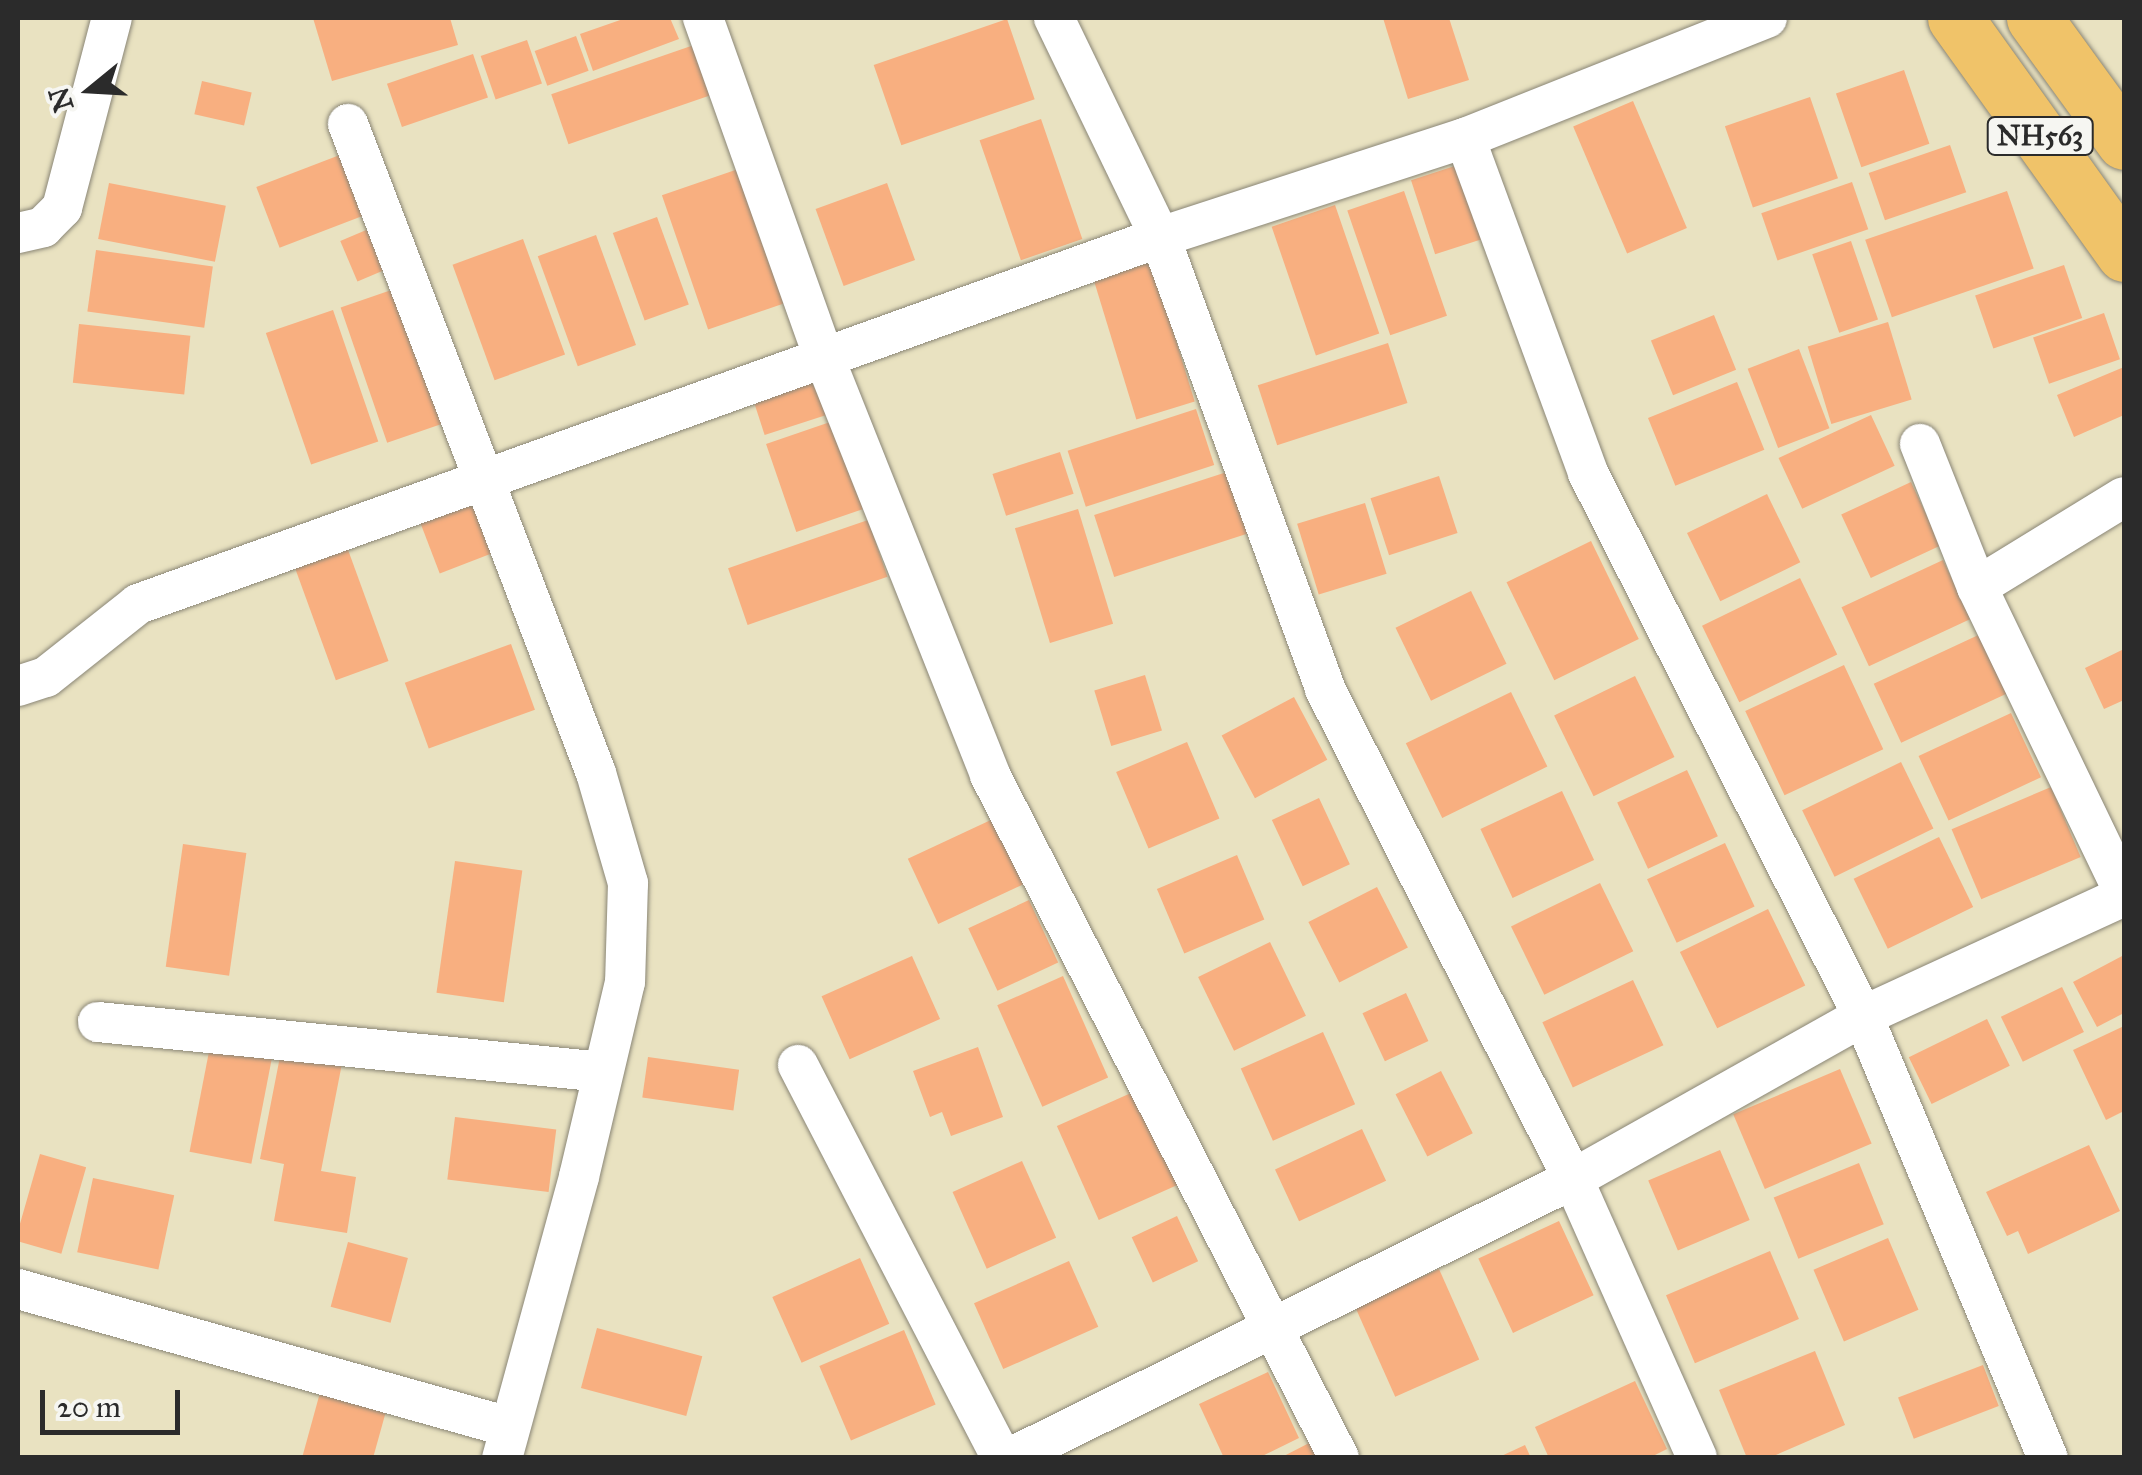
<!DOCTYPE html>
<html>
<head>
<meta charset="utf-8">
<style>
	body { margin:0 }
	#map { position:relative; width:2142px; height:1475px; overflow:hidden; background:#e9e2c1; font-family:"IM FELL Great Primer",serif }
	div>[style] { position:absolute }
	.building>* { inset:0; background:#f8af80; transform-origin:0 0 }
	.roads { filter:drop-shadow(0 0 2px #8a8676) drop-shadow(0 0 2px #8a8676) }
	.street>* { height:40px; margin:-20px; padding:0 20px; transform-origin:20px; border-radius:20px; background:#fff }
	.highway>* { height:55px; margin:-27.5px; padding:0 27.5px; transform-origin:27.5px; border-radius:27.5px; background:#f0c369 }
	span { translate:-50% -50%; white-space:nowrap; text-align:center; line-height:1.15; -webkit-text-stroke:10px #f6f6f2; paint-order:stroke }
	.shield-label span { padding:2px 8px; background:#f6f6f2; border:2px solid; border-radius:8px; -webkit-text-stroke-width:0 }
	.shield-label { font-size:28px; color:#2b2b2b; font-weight:700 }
	.frame { position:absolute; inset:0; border:20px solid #2b2b2b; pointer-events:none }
	.north { position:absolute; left:40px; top:40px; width:100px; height:100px; -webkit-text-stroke:8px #f6f6f2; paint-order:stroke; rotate:252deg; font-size:28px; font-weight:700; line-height:40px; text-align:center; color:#2b2b2b }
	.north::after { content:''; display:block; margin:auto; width:35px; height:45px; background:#2b2b2b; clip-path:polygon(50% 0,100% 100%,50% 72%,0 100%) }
	.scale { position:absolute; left:40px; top:1390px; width:140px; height:45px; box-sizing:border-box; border:5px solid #2b2b2b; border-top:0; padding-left:12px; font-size:30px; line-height:35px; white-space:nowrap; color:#2b2b2b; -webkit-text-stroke:8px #f6f6f2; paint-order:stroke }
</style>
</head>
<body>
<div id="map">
	<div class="building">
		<i style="clip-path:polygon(313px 18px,450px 18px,458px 45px,332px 81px)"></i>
		<i style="clip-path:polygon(626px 18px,670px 18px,679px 39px,593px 71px,580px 34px)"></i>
		<i style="clip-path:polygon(1383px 18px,1449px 18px,1469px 80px,1408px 99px)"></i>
		<i style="left:1007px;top:19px;width:85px;height:141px;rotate:71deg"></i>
		<i style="left:576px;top:36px;width:37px;height:44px;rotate:70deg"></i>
		<i style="left:527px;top:40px;width:46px;height:49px;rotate:71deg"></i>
		<i style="left:694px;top:45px;width:53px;height:151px;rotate:71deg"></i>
		<i style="left:473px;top:54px;width:46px;height:91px;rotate:71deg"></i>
		<i style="left:1904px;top:70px;width:78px;height:72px;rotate:71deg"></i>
		<i style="left:202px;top:81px;width:51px;height:34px;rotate:13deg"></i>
		<i style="left:1810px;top:97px;width:86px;height:90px;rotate:71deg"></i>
		<i style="left:1633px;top:101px;width:138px;height:65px;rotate:67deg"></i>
		<i style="left:1041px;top:119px;width:127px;height:65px;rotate:71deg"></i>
		<i style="left:1950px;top:145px;width:50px;height:86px;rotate:71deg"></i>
		<i style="left:345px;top:153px;width:65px;height:95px;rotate:69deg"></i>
		<i style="left:1470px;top:161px;width:78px;height:62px;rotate:72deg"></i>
		<i style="left:747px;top:166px;width:142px;height:90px;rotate:71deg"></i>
		<i style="left:1852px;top:182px;width:50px;height:96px;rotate:71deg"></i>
		<i style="left:109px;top:183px;width:119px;height:57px;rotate:11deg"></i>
		<i style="left:887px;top:183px;width:82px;height:76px;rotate:70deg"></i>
		<i style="left:1404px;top:191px;width:132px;height:60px;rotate:71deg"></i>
		<i style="left:2007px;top:191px;width:82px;height:150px;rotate:71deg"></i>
		<i style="left:1335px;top:205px;width:136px;height:67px;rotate:71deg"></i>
		<i style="left:657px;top:217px;width:93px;height:47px;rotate:70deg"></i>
		<i style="left:378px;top:225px;width:44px;height:41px;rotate:67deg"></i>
		<i style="left:596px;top:235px;width:117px;height:62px;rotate:70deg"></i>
		<i style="left:523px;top:239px;width:123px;height:75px;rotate:70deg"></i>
		<i style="left:1851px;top:241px;width:83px;height:41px;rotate:71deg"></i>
		<i style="left:96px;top:250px;width:118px;height:62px;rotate:8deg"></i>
		<i style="left:1152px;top:262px;width:146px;height:61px;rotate:73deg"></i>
		<i style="left:2064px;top:265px;width:56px;height:94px;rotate:71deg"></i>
		<i style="left:403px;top:286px;width:143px;height:66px;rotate:71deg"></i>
		<i style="left:333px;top:310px;width:139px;height:71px;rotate:71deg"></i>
		<i style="left:2104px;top:313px;width:49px;height:75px;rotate:71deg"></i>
		<i style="left:1714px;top:315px;width:59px;height:68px;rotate:68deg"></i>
		<i style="left:1888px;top:322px;width:81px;height:84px;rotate:73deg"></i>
		<i style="left:79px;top:324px;width:112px;height:59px;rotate:6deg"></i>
		<i style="left:1388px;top:343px;width:63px;height:137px;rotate:72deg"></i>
		<i style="left:1799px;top:349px;width:85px;height:55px;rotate:69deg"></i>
		<i style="left:818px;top:363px;width:52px;height:73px;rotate:72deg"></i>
		<i style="clip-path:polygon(2124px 367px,2124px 415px,2074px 437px,2057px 395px)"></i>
		<i style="left:1737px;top:382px;width:73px;height:96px;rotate:68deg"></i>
		<i style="left:1196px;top:409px;width:59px;height:135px;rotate:72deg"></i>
		<i style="left:1871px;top:415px;width:56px;height:102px;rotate:65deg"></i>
		<i style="left:836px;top:420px;width:93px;height:74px;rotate:71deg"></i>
		<i style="left:1060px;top:452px;width:44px;height:71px;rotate:72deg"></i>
		<i style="left:1233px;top:470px;width:65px;height:146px;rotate:72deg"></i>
		<i style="left:1439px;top:476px;width:60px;height:72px;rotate:72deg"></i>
		<i style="left:1911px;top:482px;width:70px;height:77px;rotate:65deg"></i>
		<i style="left:480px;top:483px;width:70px;height:70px;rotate:69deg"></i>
		<i style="left:1767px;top:494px;width:76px;height:89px;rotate:64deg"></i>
		<i style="left:1365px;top:503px;width:74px;height:71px;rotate:73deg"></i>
		<i style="left:1078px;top:509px;width:120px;height:66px;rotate:73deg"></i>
		<i style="left:868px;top:520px;width:60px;height:148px;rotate:71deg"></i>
		<i style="left:343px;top:536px;width:133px;height:56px;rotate:70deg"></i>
		<i style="left:1591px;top:541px;width:109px;height:94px;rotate:64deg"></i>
		<i style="left:1943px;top:560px;width:65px;height:112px;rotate:65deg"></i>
		<i style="left:1800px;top:578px;width:85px;height:109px;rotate:64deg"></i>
		<i style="left:1471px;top:591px;width:81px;height:84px;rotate:64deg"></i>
		<i style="left:1987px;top:631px;width:65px;height:125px;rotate:65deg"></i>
		<i style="left:511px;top:644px;width:70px;height:113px;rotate:70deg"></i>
		<i style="clip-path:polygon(2124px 649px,2124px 700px,2104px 709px,2085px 668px)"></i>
		<i style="left:1844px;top:665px;width:93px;height:109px;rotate:65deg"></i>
		<i style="left:1145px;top:675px;width:58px;height:53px;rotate:73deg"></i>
		<i style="left:1635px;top:676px;width:90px;height:90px;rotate:64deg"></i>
		<i style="left:1511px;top:692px;width:83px;height:117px;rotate:64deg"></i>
		<i style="left:1294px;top:697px;width:71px;height:82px;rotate:62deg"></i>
		<i style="left:2011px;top:713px;width:71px;height:102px;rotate:65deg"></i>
		<i style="left:1187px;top:742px;width:83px;height:77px;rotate:67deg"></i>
		<i style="left:1901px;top:762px;width:74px;height:110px;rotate:64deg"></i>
		<i style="left:1687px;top:770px;width:73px;height:77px;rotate:65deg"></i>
		<i style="left:2051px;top:787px;width:76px;height:108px;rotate:67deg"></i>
		<i style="left:1562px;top:791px;width:76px;height:90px;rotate:65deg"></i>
		<i style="left:1319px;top:798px;width:73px;height:52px;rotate:65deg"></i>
		<i style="left:993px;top:819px;width:72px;height:94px;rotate:65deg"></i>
		<i style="left:1939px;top:837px;width:78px;height:95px;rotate:64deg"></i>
		<i style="left:1725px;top:843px;width:70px;height:86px;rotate:65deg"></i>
		<i style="left:183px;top:844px;width:64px;height:124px;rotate:8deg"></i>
		<i style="left:1237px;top:855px;width:70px;height:87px;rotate:67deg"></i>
		<i style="left:455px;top:861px;width:68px;height:133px;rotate:8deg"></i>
		<i style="left:1600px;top:883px;width:76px;height:99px;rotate:64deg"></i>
		<i style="left:1377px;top:887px;width:68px;height:77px;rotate:63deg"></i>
		<i style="left:1029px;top:900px;width:69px;height:67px;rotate:65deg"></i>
		<i style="left:1768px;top:909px;width:85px;height:98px;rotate:64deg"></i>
		<i style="left:1270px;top:942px;width:82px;height:80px;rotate:64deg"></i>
		<i style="clip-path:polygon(2124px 955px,2124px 1013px,2097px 1027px,2073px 982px)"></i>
		<i style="left:912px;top:956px;width:69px;height:99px;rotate:66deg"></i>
		<i style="left:1063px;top:976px;width:111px;height:72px;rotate:66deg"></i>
		<i style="left:1633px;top:980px;width:72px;height:100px;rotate:65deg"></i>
		<i style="left:2062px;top:987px;width:50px;height:68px;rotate:64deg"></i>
		<i style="left:1406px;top:993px;width:53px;height:48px;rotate:65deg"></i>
		<i style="left:1987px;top:1019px;width:52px;height:87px;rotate:64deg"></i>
		<i style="clip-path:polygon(2124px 1026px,2124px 1111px,2106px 1120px,2073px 1050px)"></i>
		<i style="left:213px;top:1031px;width:63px;height:123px;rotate:11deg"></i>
		<i style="clip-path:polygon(285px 1031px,346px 1043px,321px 1171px,356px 1177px,347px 1233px,274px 1221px,284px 1164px,260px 1159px)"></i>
		<i style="left:1323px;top:1032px;width:79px;height:90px;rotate:66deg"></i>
		<i style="clip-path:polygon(978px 1047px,1003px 1117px,951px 1136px,942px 1112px,930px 1117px,913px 1071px)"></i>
		<i style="left:648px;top:1057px;width:92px;height:41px;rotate:8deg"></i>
		<i style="left:1840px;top:1069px;width:81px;height:116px;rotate:67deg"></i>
		<i style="left:1441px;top:1071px;width:70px;height:51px;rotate:63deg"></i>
		<i style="left:1140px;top:1089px;width:103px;height:91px;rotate:66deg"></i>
		<i style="left:455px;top:1117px;width:102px;height:63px;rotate:7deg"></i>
		<i style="left:1362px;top:1129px;width:57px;height:96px;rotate:65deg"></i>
		<i style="clip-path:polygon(2089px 1145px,2120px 1211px,2028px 1254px,2018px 1231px,2007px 1236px,1986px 1192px)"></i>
		<i style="left:1720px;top:1150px;width:76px;height:78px;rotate:67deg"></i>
		<i style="left:40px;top:1154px;width:48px;height:90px;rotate:16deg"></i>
		<i style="left:1022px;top:1161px;width:84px;height:76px;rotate:66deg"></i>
		<i style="left:1859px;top:1163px;width:66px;height:92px;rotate:68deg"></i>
		<i style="left:93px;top:1178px;width:83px;height:76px;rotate:12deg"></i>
		<i style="left:1177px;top:1216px;width:50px;height:50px;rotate:65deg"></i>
		<i style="left:1559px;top:1221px;width:82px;height:89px;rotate:65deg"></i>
		<i style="left:1888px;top:1238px;width:78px;height:81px;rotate:67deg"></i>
		<i style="left:348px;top:1242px;width:62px;height:67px;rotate:15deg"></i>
		<i style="left:1770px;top:1251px;width:74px;height:113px;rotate:67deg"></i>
		<i style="left:860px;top:1258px;width:72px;height:96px;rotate:66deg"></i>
		<i style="left:1069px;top:1261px;width:72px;height:104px;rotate:66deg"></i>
		<i style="left:1439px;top:1269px;width:99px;height:92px;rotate:66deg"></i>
		<i style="left:597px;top:1328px;width:109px;height:62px;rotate:15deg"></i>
		<i style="left:904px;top:1330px;width:81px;height:92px;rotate:67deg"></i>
		<i style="clip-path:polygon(1815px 1351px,1845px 1425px,1769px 1458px,1747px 1458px,1719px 1390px)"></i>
		<i style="clip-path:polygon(329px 1360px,395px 1379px,373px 1458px,302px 1458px)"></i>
		<i style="left:1983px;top:1365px;width:44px;height:91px;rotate:69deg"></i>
		<i style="clip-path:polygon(1268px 1372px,1299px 1438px,1258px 1458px,1224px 1458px,1199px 1404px)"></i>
		<i style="clip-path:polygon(1635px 1381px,1667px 1449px,1649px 1458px,1549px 1458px,1535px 1427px)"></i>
		<i style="clip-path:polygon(1313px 1441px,1321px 1458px,1280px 1458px)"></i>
		<i style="clip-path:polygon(1525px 1445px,1531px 1458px,1497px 1458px)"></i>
	</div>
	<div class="roads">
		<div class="street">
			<i style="left:703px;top:18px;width:360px;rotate:70.4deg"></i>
			<i style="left:824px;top:357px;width:450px;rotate:68.3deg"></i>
			<i style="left:990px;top:775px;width:767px;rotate:62.93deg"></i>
			<i style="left:1054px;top:18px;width:243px;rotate:64.2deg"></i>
			<i style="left:1160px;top:237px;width:481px;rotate:69.9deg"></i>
			<i style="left:1325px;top:689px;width:549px;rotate:63.16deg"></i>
			<i style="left:1573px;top:1179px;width:305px;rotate:66deg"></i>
			<i style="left:348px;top:124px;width:695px;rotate:69.09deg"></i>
			<i style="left:596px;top:773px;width:115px;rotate:73.8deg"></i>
			<i style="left:628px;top:883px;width:99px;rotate:91.7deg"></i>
			<i style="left:625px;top:982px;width:200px;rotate:103.3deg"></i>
			<i style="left:579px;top:1177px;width:291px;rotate:105.3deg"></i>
			<i style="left:1465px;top:138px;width:357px;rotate:69.8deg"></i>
			<i style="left:1588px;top:473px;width:609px;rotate:63.14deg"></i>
			<i style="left:1863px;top:1016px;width:479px;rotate:67.3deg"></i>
			<i style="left:18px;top:233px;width:26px;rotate:-13deg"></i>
			<i style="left:43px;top:227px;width:27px;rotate:-45deg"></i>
			<i style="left:62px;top:208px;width:196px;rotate:-75.3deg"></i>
			<i style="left:1920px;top:444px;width:154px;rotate:68.3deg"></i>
			<i style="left:1977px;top:587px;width:339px;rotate:64.3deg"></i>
			<i style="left:1977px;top:587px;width:172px;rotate:-31.5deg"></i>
			<i style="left:18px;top:686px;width:29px;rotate:-18deg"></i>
			<i style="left:46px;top:677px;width:117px;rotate:-38.4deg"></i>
			<i style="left:138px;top:604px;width:1086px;rotate:-19.75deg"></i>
			<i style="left:1160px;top:237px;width:321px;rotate:-18deg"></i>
			<i style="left:1465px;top:138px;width:325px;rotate:-21.7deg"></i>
			<i style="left:98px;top:1022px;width:507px;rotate:5.65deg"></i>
			<i style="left:798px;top:1065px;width:443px;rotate:62.6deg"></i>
			<i style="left:18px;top:1289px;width:510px;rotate:15.7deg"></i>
			<i style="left:1010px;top:1458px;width:628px;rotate:-26.36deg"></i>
			<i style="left:1573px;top:1179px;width:333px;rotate:-29.3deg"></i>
			<i style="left:1863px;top:1016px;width:287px;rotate:-24.7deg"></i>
		</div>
		<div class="highway">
			<i style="left:1955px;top:18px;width:290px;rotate:54.4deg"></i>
			<i style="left:2034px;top:18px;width:153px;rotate:54deg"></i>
		</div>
	</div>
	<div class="shield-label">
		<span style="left:2040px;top:136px">NH563</span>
	</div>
	<div class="frame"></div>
	<div class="north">N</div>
	<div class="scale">20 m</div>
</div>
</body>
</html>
